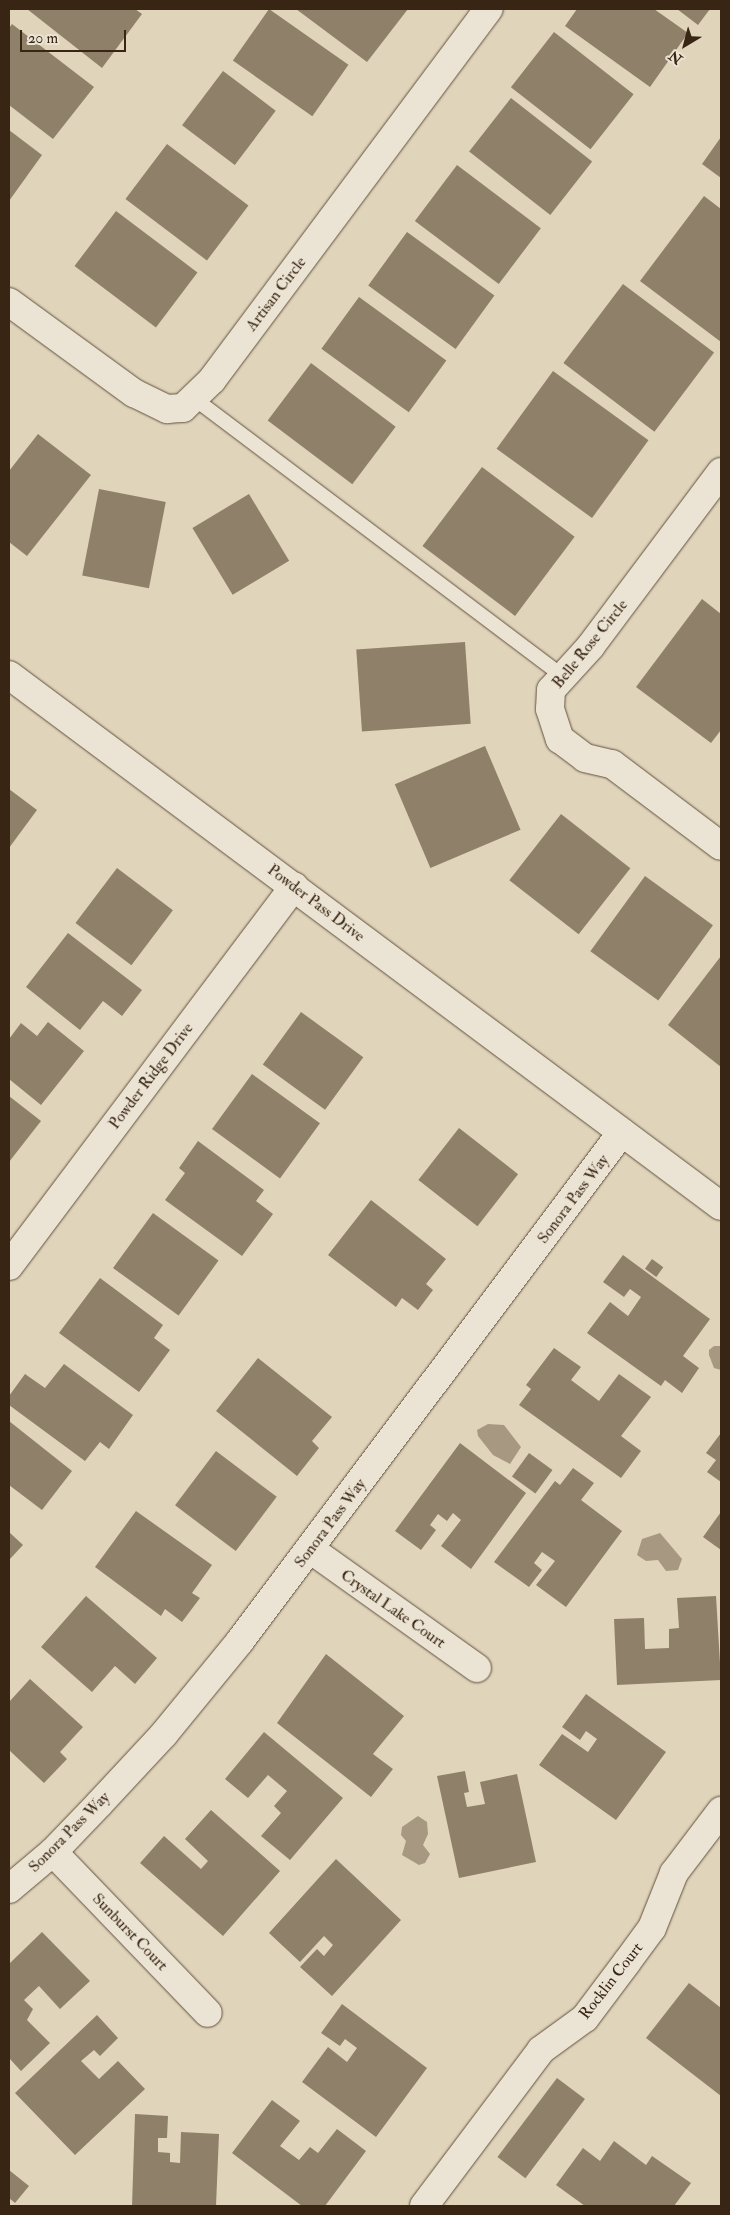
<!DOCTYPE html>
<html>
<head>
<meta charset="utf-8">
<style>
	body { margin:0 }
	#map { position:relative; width:730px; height:2215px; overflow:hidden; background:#e0d4bb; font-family:"IM FELL Double Pica",serif }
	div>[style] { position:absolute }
	.water>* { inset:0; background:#a79882 }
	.building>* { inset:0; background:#8f806a; transform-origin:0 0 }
	.roads { filter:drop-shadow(0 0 1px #62513d) drop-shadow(0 0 1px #62513d) }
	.service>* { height:14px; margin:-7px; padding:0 7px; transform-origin:7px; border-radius:7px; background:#ebe3d3 }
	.minor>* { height:28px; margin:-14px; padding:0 14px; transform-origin:14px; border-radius:14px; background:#ebe3d3 }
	span { translate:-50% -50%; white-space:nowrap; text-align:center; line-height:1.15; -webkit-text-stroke:4.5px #ebe3d3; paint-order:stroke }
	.street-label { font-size:16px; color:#382513 }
	.frame { position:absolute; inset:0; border:10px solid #382513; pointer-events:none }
	.north { position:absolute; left:660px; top:20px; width:50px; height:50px; -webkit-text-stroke:4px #ebe3d3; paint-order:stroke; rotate:217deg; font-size:14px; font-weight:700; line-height:20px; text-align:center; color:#382513 }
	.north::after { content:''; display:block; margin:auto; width:18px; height:22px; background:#382513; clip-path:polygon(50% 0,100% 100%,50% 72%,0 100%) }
	.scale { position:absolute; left:20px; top:30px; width:106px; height:22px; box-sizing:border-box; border:2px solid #382513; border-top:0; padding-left:6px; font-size:15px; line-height:18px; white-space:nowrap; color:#382513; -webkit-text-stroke:4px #ebe3d3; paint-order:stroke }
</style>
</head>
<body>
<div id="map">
	<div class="water">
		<i style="clip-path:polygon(714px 1346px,721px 1346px,721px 1370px,714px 1368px,709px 1355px,709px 1350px)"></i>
		<i style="clip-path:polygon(488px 1424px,504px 1425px,521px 1447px,510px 1464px,493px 1455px,478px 1436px,477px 1430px)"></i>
		<i style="clip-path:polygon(660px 1533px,682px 1559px,678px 1570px,666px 1571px,658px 1560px,646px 1561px,637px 1555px,642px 1539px)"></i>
		<i style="clip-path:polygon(418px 1816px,427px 1822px,428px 1834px,423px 1845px,430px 1854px,425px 1863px,419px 1865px,402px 1855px,406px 1841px,401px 1835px,402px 1827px)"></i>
	</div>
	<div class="building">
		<i style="clip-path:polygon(27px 9px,135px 9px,142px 14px,102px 68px)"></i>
		<i style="left:269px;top:9px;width:97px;height:63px;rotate:35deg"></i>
		<i style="clip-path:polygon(296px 9px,408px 9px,367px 62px)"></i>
		<i style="clip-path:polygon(577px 9px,654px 9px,688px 33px,650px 87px,565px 26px)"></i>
		<i style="clip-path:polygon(677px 9px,710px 9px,698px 25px)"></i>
		<i style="clip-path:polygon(12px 24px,94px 87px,53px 139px,9px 105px,9px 28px)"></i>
		<i style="left:554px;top:32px;width:101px;height:70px;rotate:38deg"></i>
		<i style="left:223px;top:71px;width:66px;height:68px;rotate:37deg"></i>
		<i style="left:511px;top:98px;width:103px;height:68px;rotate:38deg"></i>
		<i style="clip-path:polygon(9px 130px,42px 155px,9px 201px)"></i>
		<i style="clip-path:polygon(721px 137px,721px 178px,702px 164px)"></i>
		<i style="left:167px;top:144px;width:102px;height:69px;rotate:37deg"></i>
		<i style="left:457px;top:165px;width:105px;height:70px;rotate:37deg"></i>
		<i style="clip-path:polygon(704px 196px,721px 209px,721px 342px,640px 281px)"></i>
		<i style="left:116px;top:211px;width:102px;height:69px;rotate:37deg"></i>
		<i style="left:407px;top:232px;width:108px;height:66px;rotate:36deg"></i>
		<i style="left:623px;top:284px;width:114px;height:99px;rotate:37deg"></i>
		<i style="left:359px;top:297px;width:108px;height:64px;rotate:36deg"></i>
		<i style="left:311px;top:363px;width:106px;height:72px;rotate:37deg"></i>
		<i style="left:553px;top:371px;width:118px;height:96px;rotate:36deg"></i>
		<i style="clip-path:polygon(38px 434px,91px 475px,27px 556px,9px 542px,9px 471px)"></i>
		<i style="left:482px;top:467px;width:116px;height:99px;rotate:37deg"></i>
		<i style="left:99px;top:489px;width:68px;height:88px;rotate:11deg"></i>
		<i style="left:249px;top:494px;width:78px;height:66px;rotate:59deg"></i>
		<i style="clip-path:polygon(702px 599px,721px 614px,721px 730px,711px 743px,636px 687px)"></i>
		<i style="left:465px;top:642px;width:82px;height:109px;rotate:86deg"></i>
		<i style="left:485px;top:746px;width:91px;height:98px;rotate:67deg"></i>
		<i style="clip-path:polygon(9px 789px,37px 810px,9px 848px)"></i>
		<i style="left:561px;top:814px;width:88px;height:84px;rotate:38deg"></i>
		<i style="left:117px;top:868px;width:70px;height:69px;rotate:37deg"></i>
		<i style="left:645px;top:876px;width:84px;height:93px;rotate:36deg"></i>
		<i style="clip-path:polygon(68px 933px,142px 990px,122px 1016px,103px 1001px,80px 1030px,26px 987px)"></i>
		<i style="clip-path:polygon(721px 956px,721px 1067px,668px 1025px)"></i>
		<i style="left:301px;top:1012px;width:77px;height:65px;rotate:36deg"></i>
		<i style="clip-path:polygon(48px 1022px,84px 1051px,41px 1105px,9px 1079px,9px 1039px,21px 1023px,37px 1036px)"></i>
		<i style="left:252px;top:1074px;width:84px;height:68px;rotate:36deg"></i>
		<i style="clip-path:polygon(9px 1096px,41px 1121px,9px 1162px)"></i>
		<i style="left:459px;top:1128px;width:75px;height:66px;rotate:38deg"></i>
		<i style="clip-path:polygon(198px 1141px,264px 1190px,256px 1201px,273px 1214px,242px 1256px,165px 1200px,185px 1173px,179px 1168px)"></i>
		<i style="clip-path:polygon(371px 1200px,446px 1259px,426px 1284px,433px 1290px,418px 1310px,402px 1298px,396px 1307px,328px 1255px)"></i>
		<i style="left:153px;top:1213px;width:81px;height:68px;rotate:36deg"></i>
		<i style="clip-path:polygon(623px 1255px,710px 1319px,683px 1356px,699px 1368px,682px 1393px,665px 1380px,661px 1386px,587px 1333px,610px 1302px,628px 1316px,641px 1297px,630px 1289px,624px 1297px,603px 1282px)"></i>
		<i style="left:652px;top:1259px;width:14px;height:12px;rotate:36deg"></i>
		<i style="clip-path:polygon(100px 1278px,163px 1325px,154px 1338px,170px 1350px,139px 1392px,59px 1333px)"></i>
		<i style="clip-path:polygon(554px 1348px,581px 1367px,571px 1380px,599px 1401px,619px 1374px,651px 1397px,621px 1436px,641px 1451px,621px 1478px,519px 1405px,531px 1389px,526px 1385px)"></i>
		<i style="clip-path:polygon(258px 1358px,332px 1417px,312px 1441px,319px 1448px,297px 1476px,216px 1411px)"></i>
		<i style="clip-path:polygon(64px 1364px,133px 1415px,109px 1449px,100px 1442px,85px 1461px,9px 1405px,9px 1396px,25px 1374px,45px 1388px)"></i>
		<i style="clip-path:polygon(9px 1421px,72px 1471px,42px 1510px,9px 1485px)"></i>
		<i style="clip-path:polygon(721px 1433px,721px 1482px,707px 1472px,716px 1460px,706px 1453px)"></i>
		<i style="clip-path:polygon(460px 1443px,526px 1493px,471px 1569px,441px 1546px,461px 1520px,453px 1513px,447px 1521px,438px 1514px,430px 1525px,436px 1530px,421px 1550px,395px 1531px)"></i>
		<i style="left:216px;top:1451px;width:76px;height:68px;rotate:37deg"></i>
		<i style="left:529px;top:1453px;width:29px;height:29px;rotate:36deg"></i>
		<i style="clip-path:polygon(573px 1468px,594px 1483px,581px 1500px,622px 1531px,566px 1607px,536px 1585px,555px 1561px,542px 1552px,534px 1563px,542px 1570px,529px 1587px,494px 1562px,555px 1481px,560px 1485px)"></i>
		<i style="clip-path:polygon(136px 1511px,212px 1565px,192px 1593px,200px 1598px,182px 1622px,165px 1609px,161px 1616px,95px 1567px)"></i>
		<i style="clip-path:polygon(721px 1512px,721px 1550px,703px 1537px)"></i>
		<i style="clip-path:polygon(9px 1532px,23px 1545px,9px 1560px)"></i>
		<i style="clip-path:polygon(86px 1596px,157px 1658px,135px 1684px,115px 1666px,92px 1692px,41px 1647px)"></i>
		<i style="clip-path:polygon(716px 1596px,721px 1680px,617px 1685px,614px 1619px,644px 1618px,645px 1649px,669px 1648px,669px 1629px,679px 1628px,677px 1598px)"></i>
		<i style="clip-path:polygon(326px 1654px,404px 1716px,373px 1754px,393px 1769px,371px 1797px,277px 1723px)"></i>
		<i style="clip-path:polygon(30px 1679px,83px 1727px,60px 1752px,67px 1759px,44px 1783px,9px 1750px,9px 1702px)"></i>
		<i style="clip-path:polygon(586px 1694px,666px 1752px,616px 1820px,539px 1765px,562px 1734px,588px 1752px,597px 1739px,586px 1731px,580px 1740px,562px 1727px)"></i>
		<i style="clip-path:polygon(264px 1732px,343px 1798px,290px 1860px,261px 1836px,281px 1813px,274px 1806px,287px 1791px,268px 1775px,248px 1798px,225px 1779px)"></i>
		<i style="clip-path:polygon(465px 1771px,469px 1792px,464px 1793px,467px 1807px,485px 1804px,480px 1782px,517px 1774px,536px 1862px,459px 1878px,437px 1776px)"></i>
		<i style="clip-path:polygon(211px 1810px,280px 1871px,223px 1936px,140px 1863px,164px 1836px,201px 1869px,208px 1861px,185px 1839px)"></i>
		<i style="clip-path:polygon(336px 1859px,401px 1920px,332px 1996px,300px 1967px,317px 1949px,324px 1956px,333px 1945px,324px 1936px,300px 1962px,269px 1933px)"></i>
		<i style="clip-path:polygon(42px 1932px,90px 1981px,60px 2009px,39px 1986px,24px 2000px,33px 2009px,27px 2020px,50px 2043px,21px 2071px,9px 2058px,9px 1964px)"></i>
		<i style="clip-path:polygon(689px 1983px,721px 2008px,721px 2096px,646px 2038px)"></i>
		<i style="clip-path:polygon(342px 2004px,427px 2068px,376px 2137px,302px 2082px,328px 2047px,347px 2062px,357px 2048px,345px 2039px,340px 2046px,321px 2033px)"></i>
		<i style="clip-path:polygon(97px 2015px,118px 2038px,100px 2056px,94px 2050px,81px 2061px,99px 2079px,118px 2061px,145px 2089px,75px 2155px,15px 2093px)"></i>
		<i style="left:557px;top:2078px;width:35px;height:99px;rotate:37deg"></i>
		<i style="clip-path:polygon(272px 2100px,300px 2121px,280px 2146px,299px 2160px,310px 2147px,318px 2153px,337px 2129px,366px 2151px,325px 2206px,302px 2206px,232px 2153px)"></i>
		<i style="clip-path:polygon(135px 2114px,168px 2116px,167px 2138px,158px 2138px,158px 2152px,170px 2153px,170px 2162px,180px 2163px,181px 2132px,219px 2134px,216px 2206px,132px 2206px)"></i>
		<i style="clip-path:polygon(614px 2141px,646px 2165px,652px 2156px,691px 2183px,674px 2206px,585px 2206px,556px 2185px,583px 2148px,600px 2161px)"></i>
		<i style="clip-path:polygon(9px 2170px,29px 2186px,15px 2203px,9px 2198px)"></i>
	</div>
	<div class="roads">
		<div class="service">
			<i style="left:195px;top:399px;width:460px;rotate:37deg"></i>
		</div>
		<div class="minor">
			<i style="left:9px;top:302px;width:155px;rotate:36.1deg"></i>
			<i style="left:134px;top:393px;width:37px;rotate:26deg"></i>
			<i style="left:167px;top:409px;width:16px;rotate:-4deg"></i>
			<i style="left:183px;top:408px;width:40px;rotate:-44deg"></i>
			<i style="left:212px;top:380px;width:463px;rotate:-53.3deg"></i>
			<i style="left:721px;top:472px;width:217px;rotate:126.8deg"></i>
			<i style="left:591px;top:646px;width:59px;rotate:132.3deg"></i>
			<i style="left:551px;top:690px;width:19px;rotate:93deg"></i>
			<i style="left:550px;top:709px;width:32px;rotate:72deg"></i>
			<i style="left:560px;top:739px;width:31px;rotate:37deg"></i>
			<i style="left:585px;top:758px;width:28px;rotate:13deg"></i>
			<i style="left:612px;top:764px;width:136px;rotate:37deg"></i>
			<i style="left:9px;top:675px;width:888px;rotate:36.72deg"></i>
			<i style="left:9px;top:1266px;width:475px;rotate:-53.1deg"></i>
			<i style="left:310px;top:1549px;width:205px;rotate:35.5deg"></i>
			<i style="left:53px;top:1852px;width:223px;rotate:46.1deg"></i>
			<i style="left:9px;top:1889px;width:57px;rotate:-40.1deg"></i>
			<i style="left:53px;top:1852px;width:66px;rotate:-46.2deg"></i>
			<i style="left:99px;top:1804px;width:96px;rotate:-47.1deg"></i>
			<i style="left:164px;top:1734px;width:120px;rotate:-50.7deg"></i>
			<i style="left:240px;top:1641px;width:636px;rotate:-53.11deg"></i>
			<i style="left:424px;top:2206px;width:195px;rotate:-53.1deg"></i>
			<i style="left:541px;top:2050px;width:54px;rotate:-36deg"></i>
			<i style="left:585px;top:2018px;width:70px;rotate:-53.1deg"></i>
			<i style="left:627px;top:1962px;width:42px;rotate:-53.7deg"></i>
			<i style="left:652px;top:1928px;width:59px;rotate:-68.2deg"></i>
			<i style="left:674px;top:1873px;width:78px;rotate:-52.8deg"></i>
		</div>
	</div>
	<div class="street-label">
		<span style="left:276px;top:294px;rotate:-53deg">Artisan Circle</span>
		<span style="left:590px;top:644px;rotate:-51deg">Belle Rose Circle</span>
		<span style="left:316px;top:903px;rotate:37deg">Powder Pass Drive</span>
		<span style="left:151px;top:1076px;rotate:-53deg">Powder Ridge Drive</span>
		<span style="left:573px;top:1199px;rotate:-53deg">Sonora Pass Way</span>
		<span style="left:330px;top:1523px;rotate:-53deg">Sonora Pass Way</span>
		<span style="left:393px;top:1609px;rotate:35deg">Crystal Lake Court</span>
		<span style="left:69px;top:1832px;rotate:-45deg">Sonora Pass Way</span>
		<span style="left:130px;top:1932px;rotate:46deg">Sunburst Court</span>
		<span style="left:611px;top:1981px;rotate:-52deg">Rocklin Court</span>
	</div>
	<div class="frame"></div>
	<div class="north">N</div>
	<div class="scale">20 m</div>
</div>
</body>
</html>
